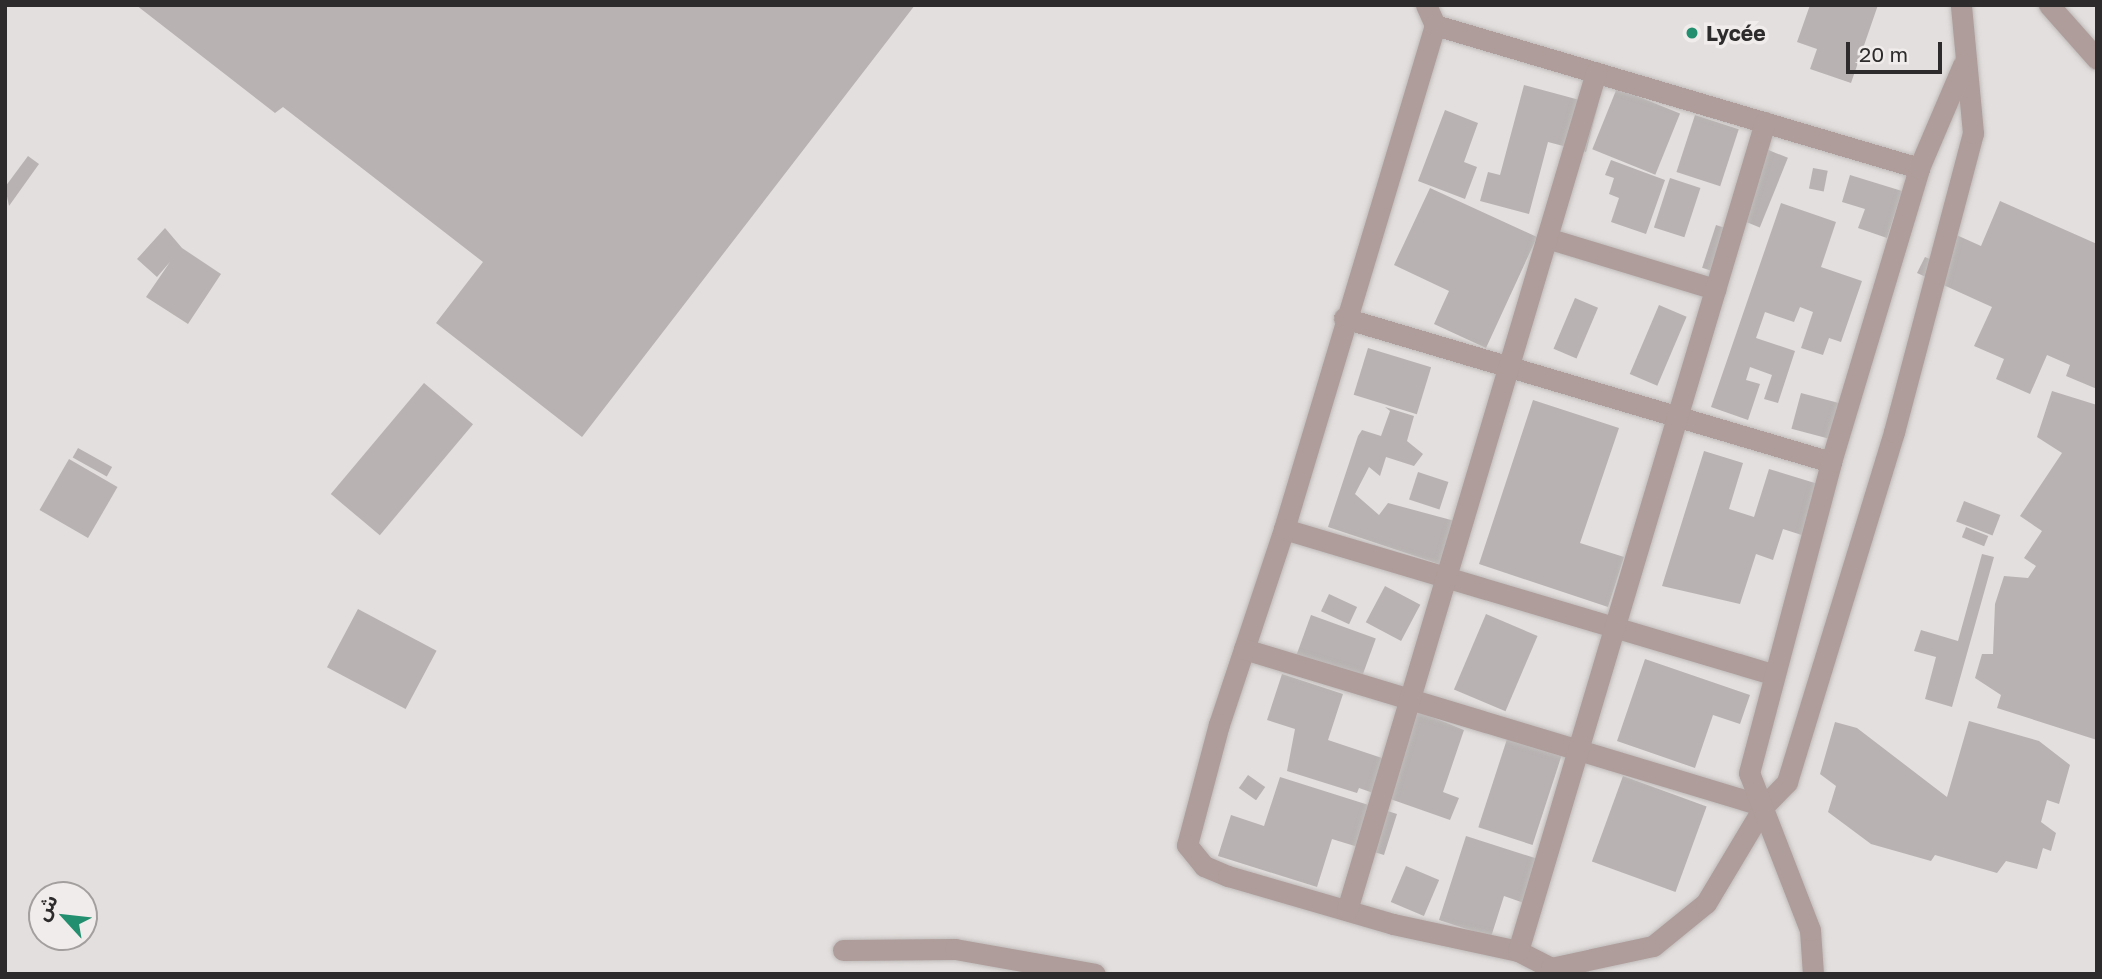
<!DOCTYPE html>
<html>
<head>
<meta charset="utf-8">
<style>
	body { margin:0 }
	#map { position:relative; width:2102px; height:979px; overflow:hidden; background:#e3dfde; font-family:"Golos Text","Noto Sans Arabic",sans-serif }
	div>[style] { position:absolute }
	.building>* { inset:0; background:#b8b3b2; transform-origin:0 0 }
	.roads { filter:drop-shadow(0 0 2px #bfbbba) drop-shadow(0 0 2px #bfbbba) }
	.street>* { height:21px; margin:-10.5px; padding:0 10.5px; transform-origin:10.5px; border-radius:10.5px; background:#ae9d9a }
	.dots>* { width:19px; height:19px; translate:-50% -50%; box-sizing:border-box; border:4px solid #f0eceb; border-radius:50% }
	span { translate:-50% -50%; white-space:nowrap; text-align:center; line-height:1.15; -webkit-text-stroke:7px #f0eceb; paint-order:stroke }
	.poi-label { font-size:21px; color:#2d2b2b; font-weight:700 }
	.left { translate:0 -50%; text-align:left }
	.frame { position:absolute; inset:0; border:7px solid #2d2b2b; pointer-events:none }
	.north { position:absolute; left:28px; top:881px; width:70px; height:70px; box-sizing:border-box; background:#f0eceb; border:2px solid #a29f9e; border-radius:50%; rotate:297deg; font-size:19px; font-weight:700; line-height:28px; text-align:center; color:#2d2b2b }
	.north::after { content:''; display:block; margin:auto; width:24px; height:32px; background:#228f6e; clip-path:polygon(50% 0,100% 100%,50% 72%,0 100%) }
	.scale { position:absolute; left:1846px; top:42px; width:96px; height:32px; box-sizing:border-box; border:4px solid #2d2b2b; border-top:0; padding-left:9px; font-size:21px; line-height:24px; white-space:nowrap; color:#2d2b2b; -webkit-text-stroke:5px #f0eceb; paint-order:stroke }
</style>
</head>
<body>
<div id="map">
	<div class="building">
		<i style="clip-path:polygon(136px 5px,915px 5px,582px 437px,436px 323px,483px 262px,283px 107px,275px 113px)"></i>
		<i style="clip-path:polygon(1810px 5px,1878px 5px,1851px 83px,1810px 69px,1817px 49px,1797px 42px)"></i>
		<i style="clip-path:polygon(1524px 85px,1598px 105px,1586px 152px,1548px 142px,1529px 214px,1480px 201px,1488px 172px,1500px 175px)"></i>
		<i style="left:1617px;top:88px;width:68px;height:66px;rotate:22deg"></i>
		<i style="clip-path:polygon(1445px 110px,1478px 123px,1464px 162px,1477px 167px,1465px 199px,1418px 181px)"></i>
		<i style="left:1695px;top:115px;width:46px;height:60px;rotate:18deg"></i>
		<i style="left:1761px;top:147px;width:29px;height:75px;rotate:22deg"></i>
		<i style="clip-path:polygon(28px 156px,39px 164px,9px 206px,5px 187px)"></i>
		<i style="clip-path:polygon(1611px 160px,1665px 180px,1646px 234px,1611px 222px,1619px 198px,1609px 194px,1614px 178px,1605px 175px)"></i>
		<i style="left:1813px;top:168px;width:15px;height:21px;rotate:11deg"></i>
		<i style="clip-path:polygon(1850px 175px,1902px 191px,1887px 238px,1858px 228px,1865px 209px,1842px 202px)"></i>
		<i style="left:1670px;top:178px;width:32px;height:52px;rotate:18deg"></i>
		<i style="clip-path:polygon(1430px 188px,1537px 237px,1486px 348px,1434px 324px,1449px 291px,1394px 265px)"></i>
		<i style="clip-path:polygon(2000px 201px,2097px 244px,2097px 389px,2066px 376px,2070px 365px,2047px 355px,2030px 394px,1996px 379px,2004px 359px,1974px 346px,1992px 307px,1917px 273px,1925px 257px,1939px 263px,1952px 233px,1981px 246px)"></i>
		<i style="clip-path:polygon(1781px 203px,1836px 222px,1821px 267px,1862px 281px,1841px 342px,1829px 338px,1823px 355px,1801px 348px,1813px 312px,1800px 307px,1794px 322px,1765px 312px,1756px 338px,1795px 351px,1778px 403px,1764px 399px,1772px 375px,1750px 367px,1746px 380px,1760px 384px,1748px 420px,1711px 407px)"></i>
		<i style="left:1716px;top:225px;width:28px;height:45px;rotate:18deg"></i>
		<i style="clip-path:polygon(165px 228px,182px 248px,221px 274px,188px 324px,146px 297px,170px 262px,157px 277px,137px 259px)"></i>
		<i style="left:1575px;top:298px;width:25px;height:55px;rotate:23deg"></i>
		<i style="left:1659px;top:305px;width:30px;height:75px;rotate:23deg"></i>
		<i style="left:1368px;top:348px;width:66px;height:49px;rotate:17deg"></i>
		<i style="left:424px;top:383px;width:64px;height:145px;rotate:40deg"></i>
		<i style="clip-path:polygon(2052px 391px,2097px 405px,2097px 740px,1997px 708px,2001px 695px,1975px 678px,1982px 654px,1993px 654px,1995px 604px,2004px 576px,2028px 578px,2036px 566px,2024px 558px,2042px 531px,2020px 516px,2062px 453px,2037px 437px)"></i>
		<i style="left:1801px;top:393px;width:42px;height:37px;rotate:15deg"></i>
		<i style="clip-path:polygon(1533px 400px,1619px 428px,1580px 543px,1624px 557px,1608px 607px,1479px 564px)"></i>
		<i style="clip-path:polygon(1385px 407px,1414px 416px,1407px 441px,1423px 454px,1414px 466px,1386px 457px,1380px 476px,1369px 467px,1355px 494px,1379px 515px,1388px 503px,1466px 524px,1451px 568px,1328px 527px,1358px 436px,1362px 430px,1381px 436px,1390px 411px)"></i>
		<i style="left:78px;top:448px;width:39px;height:11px;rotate:29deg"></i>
		<i style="clip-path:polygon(1704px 451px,1743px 463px,1729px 509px,1754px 517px,1769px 469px,1828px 487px,1811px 538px,1783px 529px,1773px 560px,1756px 554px,1740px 604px,1662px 586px)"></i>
		<i style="left:69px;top:459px;width:56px;height:59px;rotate:30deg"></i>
		<i style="left:1418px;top:472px;width:32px;height:29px;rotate:18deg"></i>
		<i style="left:1964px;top:501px;width:39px;height:22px;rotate:21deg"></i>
		<i style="left:1966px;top:527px;width:24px;height:11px;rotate:22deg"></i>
		<i style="clip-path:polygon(1982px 554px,1994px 557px,1952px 707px,1925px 699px,1936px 657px,1914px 651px,1921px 630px,1958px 641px)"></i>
		<i style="left:1385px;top:586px;width:40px;height:41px;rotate:28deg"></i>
		<i style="left:1329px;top:594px;width:31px;height:19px;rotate:25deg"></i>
		<i style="left:358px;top:609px;width:89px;height:66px;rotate:28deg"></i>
		<i style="left:1486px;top:614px;width:56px;height:82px;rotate:23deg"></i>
		<i style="left:1311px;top:615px;width:69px;height:47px;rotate:20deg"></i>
		<i style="clip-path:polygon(1645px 659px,1750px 695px,1740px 724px,1713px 715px,1695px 768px,1617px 741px)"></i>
		<i style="clip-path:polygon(1282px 674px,1343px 694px,1328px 740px,1391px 761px,1410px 708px,1464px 730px,1443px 792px,1459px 798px,1450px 820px,1359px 788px,1357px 793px,1287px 771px,1295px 729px,1267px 720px)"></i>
		<i style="clip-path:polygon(1969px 721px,2039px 741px,2070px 765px,2059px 804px,2047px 800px,2041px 822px,2056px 833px,2051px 851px,2043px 848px,2037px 869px,2006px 861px,1997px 873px,1935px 855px,1931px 861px,1871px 844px,1828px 812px,1836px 786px,1820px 774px,1835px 722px,1857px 728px,1947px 797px)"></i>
		<i style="left:1508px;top:736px;width:57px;height:96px;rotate:18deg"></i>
		<i style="left:1248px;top:775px;width:21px;height:16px;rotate:35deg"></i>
		<i style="left:1623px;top:776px;width:89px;height:91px;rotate:20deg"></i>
		<i style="clip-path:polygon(1280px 777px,1397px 814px,1384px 855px,1332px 839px,1317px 887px,1218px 856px,1231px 815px,1264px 826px)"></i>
		<i style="clip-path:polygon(1466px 836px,1538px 859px,1524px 903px,1504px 896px,1491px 937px,1439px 920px)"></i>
		<i style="left:1406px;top:866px;width:36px;height:39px;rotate:23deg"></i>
	</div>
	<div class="roads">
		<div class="street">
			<i style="left:1426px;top:5px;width:22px;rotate:66deg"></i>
			<i style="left:1435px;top:25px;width:526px;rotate:106.68deg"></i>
			<i style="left:1284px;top:529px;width:206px;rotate:108.4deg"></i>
			<i style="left:1219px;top:724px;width:125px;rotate:104.8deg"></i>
			<i style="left:1187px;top:845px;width:27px;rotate:51deg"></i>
			<i style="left:1204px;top:866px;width:26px;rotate:23deg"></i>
			<i style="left:1228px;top:876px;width:172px;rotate:16.2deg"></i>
			<i style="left:1393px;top:924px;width:128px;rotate:12.2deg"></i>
			<i style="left:1518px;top:951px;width:37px;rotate:27deg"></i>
			<i style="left:1551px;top:968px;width:6px;rotate:108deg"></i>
			<i style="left:2049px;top:5px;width:72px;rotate:48.4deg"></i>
			<i style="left:1435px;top:25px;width:505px;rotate:16.46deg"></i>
			<i style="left:1547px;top:238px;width:176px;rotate:16.9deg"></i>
			<i style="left:1344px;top:318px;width:508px;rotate:16.47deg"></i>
			<i style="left:1284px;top:529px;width:509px;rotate:16.55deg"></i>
			<i style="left:1244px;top:649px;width:543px;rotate:16.8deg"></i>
			<i style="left:1347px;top:910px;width:874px;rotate:-73.45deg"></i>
			<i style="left:843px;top:950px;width:112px;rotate:-0.5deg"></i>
			<i style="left:955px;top:949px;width:142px;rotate:10.1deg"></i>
			<i style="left:1518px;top:951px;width:865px;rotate:-73.41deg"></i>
			<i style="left:1551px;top:968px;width:104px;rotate:-12.2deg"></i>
			<i style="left:1653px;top:946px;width:68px;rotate:-39.1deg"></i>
			<i style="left:1706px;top:903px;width:113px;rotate:-59.1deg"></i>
			<i style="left:1764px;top:806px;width:33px;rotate:-46deg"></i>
			<i style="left:1787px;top:782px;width:366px;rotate:-73deg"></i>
			<i style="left:1894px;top:432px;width:309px;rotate:-75.2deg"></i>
			<i style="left:1973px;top:133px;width:129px;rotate:-95.4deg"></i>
			<i style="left:1813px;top:974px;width:44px;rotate:-93.9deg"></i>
			<i style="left:1810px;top:930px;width:168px;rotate:-111.2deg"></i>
			<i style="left:1749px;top:773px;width:322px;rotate:-75.2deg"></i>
			<i style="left:1831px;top:462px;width:307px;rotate:-73.3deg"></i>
			<i style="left:1919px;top:168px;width:112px;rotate:-66.9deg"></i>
		</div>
	</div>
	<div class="dots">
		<i style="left:1692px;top:33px;background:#228f6e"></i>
	</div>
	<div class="poi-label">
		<span class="left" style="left:1706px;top:33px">Lycée</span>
	</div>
	<div class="frame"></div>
	<div class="north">ش</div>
	<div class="scale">20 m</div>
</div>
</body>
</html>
